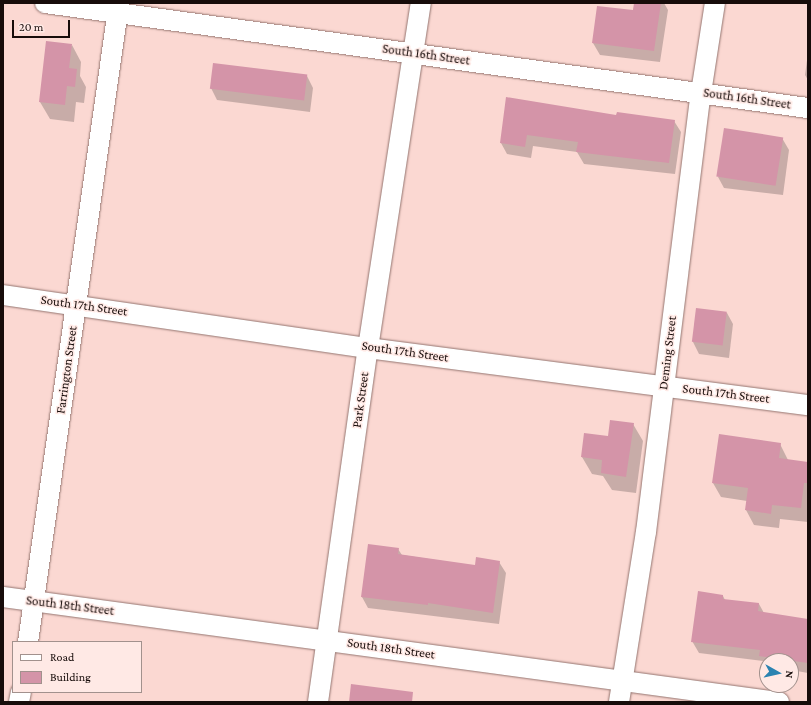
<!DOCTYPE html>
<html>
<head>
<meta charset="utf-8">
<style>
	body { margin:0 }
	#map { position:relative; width:811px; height:705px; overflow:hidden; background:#fbd8d2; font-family:"Crimson Pro",serif }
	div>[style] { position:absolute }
	.shadow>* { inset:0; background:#0003 }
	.building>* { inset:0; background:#d494a8; transform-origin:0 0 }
	.roads { filter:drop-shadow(0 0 1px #947570) drop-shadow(0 0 1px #947570) }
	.street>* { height:20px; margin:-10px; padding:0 10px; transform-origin:10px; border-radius:10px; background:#fff }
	span { translate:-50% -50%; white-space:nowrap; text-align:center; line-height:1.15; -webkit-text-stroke:3px #ffe9e5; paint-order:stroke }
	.street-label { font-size:13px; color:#170c0a }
	.frame { position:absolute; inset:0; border:4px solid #170c0a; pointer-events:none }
	.legend { position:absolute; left:12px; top:641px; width:130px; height:52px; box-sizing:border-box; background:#ffe9e5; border:1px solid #a2918d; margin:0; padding:5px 7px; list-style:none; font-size:12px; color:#170c0a }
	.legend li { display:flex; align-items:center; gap:8px; height:20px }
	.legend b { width:20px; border:1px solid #a2918d }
	.north { position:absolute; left:759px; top:653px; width:40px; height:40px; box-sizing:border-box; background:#ffe9e5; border:1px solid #a2918d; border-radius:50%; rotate:98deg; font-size:11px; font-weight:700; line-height:16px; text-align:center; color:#170c0a }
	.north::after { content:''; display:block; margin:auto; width:14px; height:18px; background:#2b83b1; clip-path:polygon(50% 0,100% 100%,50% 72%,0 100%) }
	.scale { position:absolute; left:12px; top:20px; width:58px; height:18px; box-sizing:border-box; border:2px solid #170c0a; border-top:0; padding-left:5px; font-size:12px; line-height:14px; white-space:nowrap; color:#170c0a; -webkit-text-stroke:3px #ffe9e5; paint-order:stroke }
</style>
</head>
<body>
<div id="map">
	<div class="shadow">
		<i style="clip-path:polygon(635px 3px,664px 3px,668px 10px,660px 62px,600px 55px,593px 43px,598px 7px,633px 11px)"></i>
		<i style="clip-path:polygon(72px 45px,81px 62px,80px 76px,86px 87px,84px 103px,76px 102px,74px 122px,50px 119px,40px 102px)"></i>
		<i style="clip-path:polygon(808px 53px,808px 80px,805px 75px)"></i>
		<i style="clip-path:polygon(307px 76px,313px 88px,310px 112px,217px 100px,211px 88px)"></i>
		<i style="clip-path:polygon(507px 98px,617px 117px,674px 121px,681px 132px,675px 174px,584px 164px,577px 152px,533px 146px,531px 158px,507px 154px,501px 143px)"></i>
		<i style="clip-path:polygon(782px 138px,789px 150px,783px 195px,724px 188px,718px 177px)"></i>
		<i style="clip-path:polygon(697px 309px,727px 313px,733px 324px,729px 358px,699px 354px,693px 342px)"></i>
		<i style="clip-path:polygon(633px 424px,643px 441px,636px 493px,612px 490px,603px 476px,592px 474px,582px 457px,585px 434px,609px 437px)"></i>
		<i style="clip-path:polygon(780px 444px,788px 460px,808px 463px,808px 522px,780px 519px,779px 528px,754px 525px,746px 510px,747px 501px,721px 497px,713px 483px)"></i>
		<i style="clip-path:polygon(398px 549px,402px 555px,475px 566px,499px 562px,506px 573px,499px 624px,368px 608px,362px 597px)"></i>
		<i style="clip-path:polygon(723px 596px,725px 600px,759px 604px,764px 613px,808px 620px,808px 673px,791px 670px,791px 661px,767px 661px,767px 667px,763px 661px,699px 653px,692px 641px)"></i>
	</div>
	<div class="building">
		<i style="clip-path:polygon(634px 3px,661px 3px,654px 51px,592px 43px,597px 6px,633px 10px)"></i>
		<i style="clip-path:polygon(46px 41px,72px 44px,69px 68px,77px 69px,75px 87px,67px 86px,65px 105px,39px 102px)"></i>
		<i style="left:213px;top:63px;width:95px;height:26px;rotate:7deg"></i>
		<i style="clip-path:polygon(506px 97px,616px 115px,617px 112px,675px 120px,669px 163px,576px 152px,578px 142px,527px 135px,525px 147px,500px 143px)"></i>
		<i style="left:724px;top:128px;width:60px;height:49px;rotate:9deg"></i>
		<i style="left:696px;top:308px;width:31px;height:34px;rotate:7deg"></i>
		<i style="clip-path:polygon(610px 420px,634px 423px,626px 477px,601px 473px,602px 460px,581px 457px,584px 433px,608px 436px)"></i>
		<i style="clip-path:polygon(719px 434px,781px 443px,779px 458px,808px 462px,808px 483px,804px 483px,801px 508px,772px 505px,771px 514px,745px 510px,748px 488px,712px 483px)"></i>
		<i style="clip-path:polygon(368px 544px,399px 548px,398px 554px,475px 565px,476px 557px,500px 561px,493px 613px,428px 603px,428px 605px,361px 597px)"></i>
		<i style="clip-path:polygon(698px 591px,723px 595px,723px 599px,759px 603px,758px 611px,808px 619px,808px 663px,759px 656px,760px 650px,691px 642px)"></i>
		<i style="clip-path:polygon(351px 684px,413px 692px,412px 702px,349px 702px)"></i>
	</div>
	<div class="roads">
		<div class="street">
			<i style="left:45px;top:3px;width:770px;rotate:7.84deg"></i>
			<i style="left:3px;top:295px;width:369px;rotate:8.3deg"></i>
			<i style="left:368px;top:348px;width:444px;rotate:7.4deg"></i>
			<i style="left:3px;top:597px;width:783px;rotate:7.71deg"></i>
			<i style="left:28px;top:642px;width:645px;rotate:-81.9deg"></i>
			<i style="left:19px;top:702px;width:10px;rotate:-79deg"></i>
			<i style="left:318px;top:702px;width:358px;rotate:-82deg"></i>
			<i style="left:368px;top:348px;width:349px;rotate:-81.3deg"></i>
			<i style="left:619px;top:702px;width:172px;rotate:-81deg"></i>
			<i style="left:646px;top:532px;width:442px;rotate:-82.9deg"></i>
			<i style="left:701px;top:93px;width:91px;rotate:-81.2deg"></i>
		</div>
	</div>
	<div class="street-label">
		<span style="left:426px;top:55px;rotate:8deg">South 16th Street</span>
		<span style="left:747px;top:99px;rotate:8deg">South 16th Street</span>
		<span style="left:84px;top:306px;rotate:8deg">South 17th Street</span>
		<span style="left:405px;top:352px;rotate:8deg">South 17th Street</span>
		<span style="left:668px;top:353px;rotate:-83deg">Deming Street</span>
		<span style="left:67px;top:370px;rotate:-82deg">Farrington Street</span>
		<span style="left:726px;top:394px;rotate:7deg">South 17th Street</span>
		<span style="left:361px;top:400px;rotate:-82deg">Park Street</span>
		<span style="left:70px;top:606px;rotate:7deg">South 18th Street</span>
		<span style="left:391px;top:649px;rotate:8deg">South 18th Street</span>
	</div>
	<div class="frame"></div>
	<ul class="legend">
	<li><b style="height:5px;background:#fff"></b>Road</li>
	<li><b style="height:11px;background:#d494a8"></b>Building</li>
	</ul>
	<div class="north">N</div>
	<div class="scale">20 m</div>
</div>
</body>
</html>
